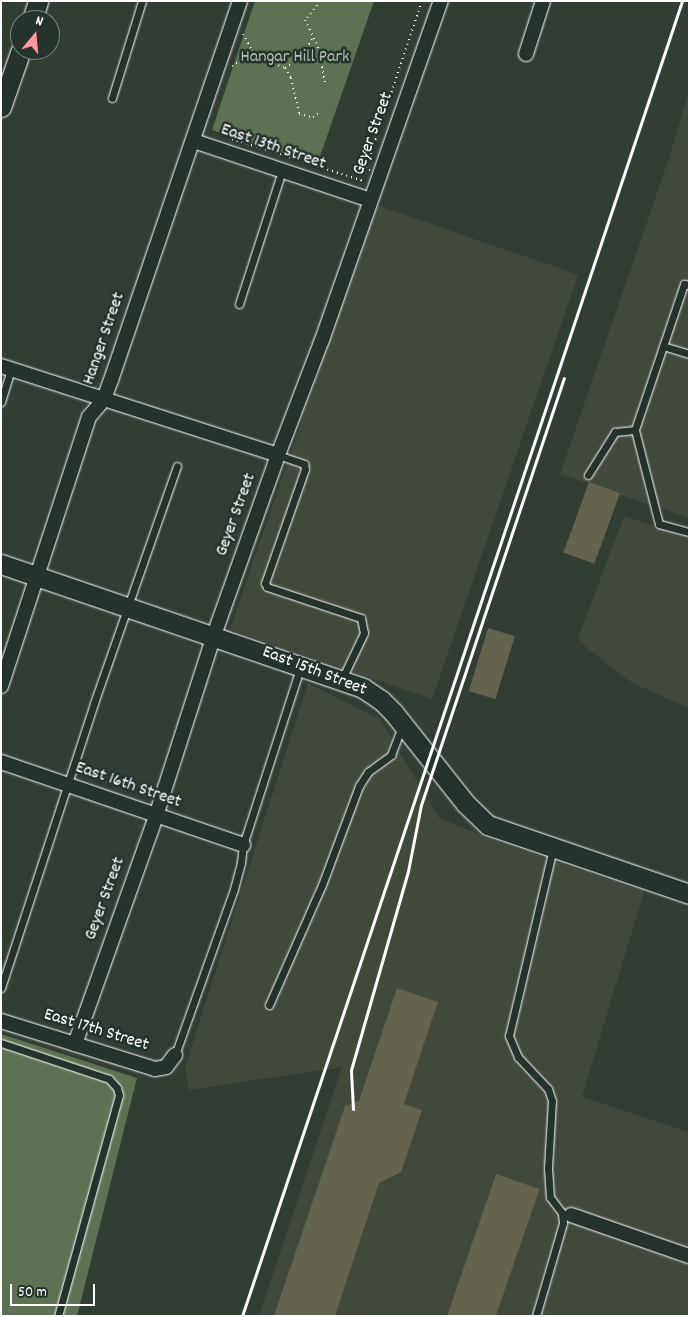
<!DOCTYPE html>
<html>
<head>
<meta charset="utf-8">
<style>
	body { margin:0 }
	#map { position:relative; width:690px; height:1317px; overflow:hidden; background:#323d34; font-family:Dekko,sans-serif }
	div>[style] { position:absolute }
	.built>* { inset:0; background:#41483c; transform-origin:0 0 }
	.green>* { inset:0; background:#5e7154 }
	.building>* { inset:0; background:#64634f; transform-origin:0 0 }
	.path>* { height:2px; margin-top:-1px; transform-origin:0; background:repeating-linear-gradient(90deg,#fff 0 1px,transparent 0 5px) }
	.roads { filter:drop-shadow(0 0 1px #fff) drop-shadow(0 0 1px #fff) }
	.lane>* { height:7px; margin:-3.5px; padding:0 3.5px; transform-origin:3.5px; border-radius:3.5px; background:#26332d }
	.street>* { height:14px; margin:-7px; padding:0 7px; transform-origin:7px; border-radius:7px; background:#26332d }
	.secondary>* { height:19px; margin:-9.5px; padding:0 9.5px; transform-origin:9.5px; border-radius:9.5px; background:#26332d }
	.rail>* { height:3px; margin:-1.5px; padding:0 1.5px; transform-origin:1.5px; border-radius:1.5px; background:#fff }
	span { translate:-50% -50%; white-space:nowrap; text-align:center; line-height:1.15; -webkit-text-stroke:5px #26332d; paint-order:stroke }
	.park-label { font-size:18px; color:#b7bfb2 }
	.street-label { font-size:18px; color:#fff }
	.frame { position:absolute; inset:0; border:2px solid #fff; pointer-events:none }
	.north { position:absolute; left:10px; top:10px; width:50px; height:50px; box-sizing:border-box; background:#26332d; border:1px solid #7d8581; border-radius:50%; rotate:17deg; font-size:14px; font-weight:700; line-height:20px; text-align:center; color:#fff }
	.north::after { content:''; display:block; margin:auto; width:18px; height:22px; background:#ff9aa2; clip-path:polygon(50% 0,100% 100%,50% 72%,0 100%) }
	.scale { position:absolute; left:10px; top:1284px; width:85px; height:22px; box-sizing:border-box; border:2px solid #fff; border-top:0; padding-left:6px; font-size:15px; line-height:18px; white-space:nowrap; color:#fff; -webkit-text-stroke:4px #26332d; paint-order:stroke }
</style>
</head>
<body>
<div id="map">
	<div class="built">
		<i style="clip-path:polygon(689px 91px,689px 518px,560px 474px,669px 158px)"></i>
		<i style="left:376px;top:205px;width:214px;height:449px;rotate:19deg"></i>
		<i style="clip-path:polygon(624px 516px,689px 538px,689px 709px,631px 682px,589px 650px,578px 638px)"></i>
		<i style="clip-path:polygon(308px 683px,380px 719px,439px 818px,488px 838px,644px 892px,582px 1097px,689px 1132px,689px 1316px,259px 1316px,342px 1067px,189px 1090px,185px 1067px)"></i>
	</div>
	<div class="green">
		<i style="clip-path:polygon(255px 1px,374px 1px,317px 165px,212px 130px)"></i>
		<i style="clip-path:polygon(1px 1034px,137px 1078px,77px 1316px,1px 1316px)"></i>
	</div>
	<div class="building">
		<i style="left:589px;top:482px;width:33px;height:75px;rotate:20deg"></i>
		<i style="left:488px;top:628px;width:28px;height:66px;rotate:17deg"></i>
		<i style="clip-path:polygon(397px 988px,438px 1002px,404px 1104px,422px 1110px,401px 1172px,379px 1183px,335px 1316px,274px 1316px,345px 1106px,359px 1101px)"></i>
		<i style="left:496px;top:1174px;width:46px;height:150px;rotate:19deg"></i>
	</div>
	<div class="path">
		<i style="left:320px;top:1px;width:24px;rotate:128deg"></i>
		<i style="left:305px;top:20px;width:30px;rotate:64deg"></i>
		<i style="left:318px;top:47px;width:36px;rotate:79deg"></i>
		<i style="left:243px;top:34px;width:19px;rotate:62deg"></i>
		<i style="left:252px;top:51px;width:10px;rotate:37deg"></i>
		<i style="left:260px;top:57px;width:27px;rotate:24deg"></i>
		<i style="left:285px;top:68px;width:12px;rotate:59deg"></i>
		<i style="left:291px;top:78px;width:37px;rotate:77deg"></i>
		<i style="left:299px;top:114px;width:14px;rotate:12deg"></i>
		<i style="left:313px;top:117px;width:6px;rotate:-39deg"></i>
		<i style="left:232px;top:66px;width:10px;rotate:-37deg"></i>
		<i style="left:240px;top:60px;width:20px;rotate:-9deg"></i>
		<i style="left:285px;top:68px;width:24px;rotate:-38deg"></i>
		<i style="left:304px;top:53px;width:18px;rotate:-61deg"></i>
		<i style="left:232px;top:139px;width:139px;rotate:17.7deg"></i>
		<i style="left:370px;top:170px;width:4px;rotate:-153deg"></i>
		<i style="left:366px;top:168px;width:176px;rotate:-71.5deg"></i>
	</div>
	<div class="roads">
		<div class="lane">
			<i style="left:112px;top:98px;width:102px;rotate:-72.8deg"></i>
			<i style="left:689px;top:285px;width:5px;rotate:-169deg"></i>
			<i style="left:684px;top:284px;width:154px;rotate:108.6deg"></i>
			<i style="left:635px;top:430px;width:97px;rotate:75.7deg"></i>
			<i style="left:659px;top:524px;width:31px;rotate:15deg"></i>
			<i style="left:239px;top:304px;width:140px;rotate:-72.1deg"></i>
			<i style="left:663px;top:346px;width:27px;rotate:17deg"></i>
			<i style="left:1px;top:402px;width:34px;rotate:-73deg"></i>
			<i style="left:278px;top:455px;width:28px;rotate:19deg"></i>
			<i style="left:304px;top:464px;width:5px;rotate:79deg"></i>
			<i style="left:305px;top:469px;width:121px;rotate:109.3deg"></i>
			<i style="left:265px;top:583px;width:4px;rotate:63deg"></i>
			<i style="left:267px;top:587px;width:99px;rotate:18.3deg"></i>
			<i style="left:361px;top:618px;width:15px;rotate:79deg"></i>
			<i style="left:364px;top:633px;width:51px;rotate:115.6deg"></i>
			<i style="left:588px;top:475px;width:51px;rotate:-57.9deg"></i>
			<i style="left:615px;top:432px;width:20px;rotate:-6deg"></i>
			<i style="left:1px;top:988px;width:300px;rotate:-71.9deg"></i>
			<i style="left:94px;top:703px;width:251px;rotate:-70.7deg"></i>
			<i style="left:269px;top:1005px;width:131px;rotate:-66.2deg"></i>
			<i style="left:322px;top:885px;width:106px;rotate:-69.5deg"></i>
			<i style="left:359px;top:786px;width:17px;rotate:-57deg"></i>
			<i style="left:368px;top:772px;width:29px;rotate:-36deg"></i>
			<i style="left:391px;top:755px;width:31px;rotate:-69deg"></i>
			<i style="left:1px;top:1043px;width:114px;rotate:18.4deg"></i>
			<i style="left:109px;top:1079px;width:12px;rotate:48deg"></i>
			<i style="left:117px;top:1088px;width:7px;rotate:74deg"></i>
			<i style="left:119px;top:1095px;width:229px;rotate:105.4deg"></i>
			<i style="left:175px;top:1055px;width:176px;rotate:-70.4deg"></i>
			<i style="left:234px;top:889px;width:27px;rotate:-75deg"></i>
			<i style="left:241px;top:863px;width:18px;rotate:-84deg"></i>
			<i style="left:243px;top:845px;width:186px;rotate:-72.1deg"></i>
			<i style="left:536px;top:1316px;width:97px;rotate:-73.8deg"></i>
			<i style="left:563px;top:1223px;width:10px;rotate:-96deg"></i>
			<i style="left:562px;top:1213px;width:20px;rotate:-127deg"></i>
			<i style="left:550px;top:1197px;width:29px;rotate:-94deg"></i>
			<i style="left:548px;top:1168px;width:67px;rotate:-86.6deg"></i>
			<i style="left:552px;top:1101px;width:13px;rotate:-108deg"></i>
			<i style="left:548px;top:1089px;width:44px;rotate:-133.2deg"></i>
			<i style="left:518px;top:1057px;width:23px;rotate:-113deg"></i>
			<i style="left:509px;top:1036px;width:192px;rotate:-76.8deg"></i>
		</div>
		<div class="street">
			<i style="left:526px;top:54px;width:56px;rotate:-72.2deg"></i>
			<i style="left:194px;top:141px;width:186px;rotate:18.5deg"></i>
			<i style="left:1px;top:366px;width:291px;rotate:17.8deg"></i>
			<i style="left:1px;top:686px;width:283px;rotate:-71.9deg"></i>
			<i style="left:89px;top:417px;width:23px;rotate:-50deg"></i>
			<i style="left:104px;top:399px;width:20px;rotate:-70deg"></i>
			<i style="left:111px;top:380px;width:400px;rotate:-71.2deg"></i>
			<i style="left:1px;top:762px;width:256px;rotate:18.9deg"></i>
			<i style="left:1px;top:1021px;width:161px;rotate:17.3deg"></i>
			<i style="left:155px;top:1069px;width:11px;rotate:-10deg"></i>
			<i style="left:166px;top:1067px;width:15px;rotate:-53deg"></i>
			<i style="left:75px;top:1044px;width:242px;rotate:-70.4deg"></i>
			<i style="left:156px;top:816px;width:190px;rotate:-72.2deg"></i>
			<i style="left:214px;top:635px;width:191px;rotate:-70.4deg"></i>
			<i style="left:278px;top:455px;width:123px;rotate:-69.1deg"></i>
			<i style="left:322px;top:340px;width:359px;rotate:-70.7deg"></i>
			<i style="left:571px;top:1215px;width:125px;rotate:19.2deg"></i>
		</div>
		<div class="secondary">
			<i style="left:32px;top:20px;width:20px;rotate:-72deg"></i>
			<i style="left:1px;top:107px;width:60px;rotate:-70.7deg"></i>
			<i style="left:1px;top:564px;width:383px;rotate:18.9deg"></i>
			<i style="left:363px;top:688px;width:22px;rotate:34deg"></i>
			<i style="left:381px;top:700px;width:17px;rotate:45deg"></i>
			<i style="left:393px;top:712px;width:116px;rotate:51.6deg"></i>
			<i style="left:465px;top:803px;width:32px;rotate:44deg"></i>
			<i style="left:488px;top:825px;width:213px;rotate:18.9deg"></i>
		</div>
	</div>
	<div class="rail">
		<i style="left:353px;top:1109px;width:39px;rotate:-93deg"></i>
		<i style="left:351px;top:1070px;width:207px;rotate:-74deg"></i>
		<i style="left:408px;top:871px;width:67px;rotate:-78.9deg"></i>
		<i style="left:421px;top:805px;width:450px;rotate:-71.5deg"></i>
		<i style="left:242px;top:1316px;width:1387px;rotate:-71.5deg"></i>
	</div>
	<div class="park-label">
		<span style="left:295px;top:58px">Hangar Hill Park</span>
	</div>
	<div class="street-label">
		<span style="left:374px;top:134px;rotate:-70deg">Geyer Street</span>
		<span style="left:273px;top:148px;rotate:19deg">East 13th Street</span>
		<span style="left:105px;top:339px;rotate:-71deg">Hanger Street</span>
		<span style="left:237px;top:515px;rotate:-70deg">Geyer Street</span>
		<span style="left:314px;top:672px;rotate:21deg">East 15th Street</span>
		<span style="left:128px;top:786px;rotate:19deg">East 16th Street</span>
		<span style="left:106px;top:899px;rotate:-70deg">Geyer Street</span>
		<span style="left:96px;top:1031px;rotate:17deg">East 17th Street</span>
	</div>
	<div class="frame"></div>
	<div class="north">N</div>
	<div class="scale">50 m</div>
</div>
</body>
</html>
